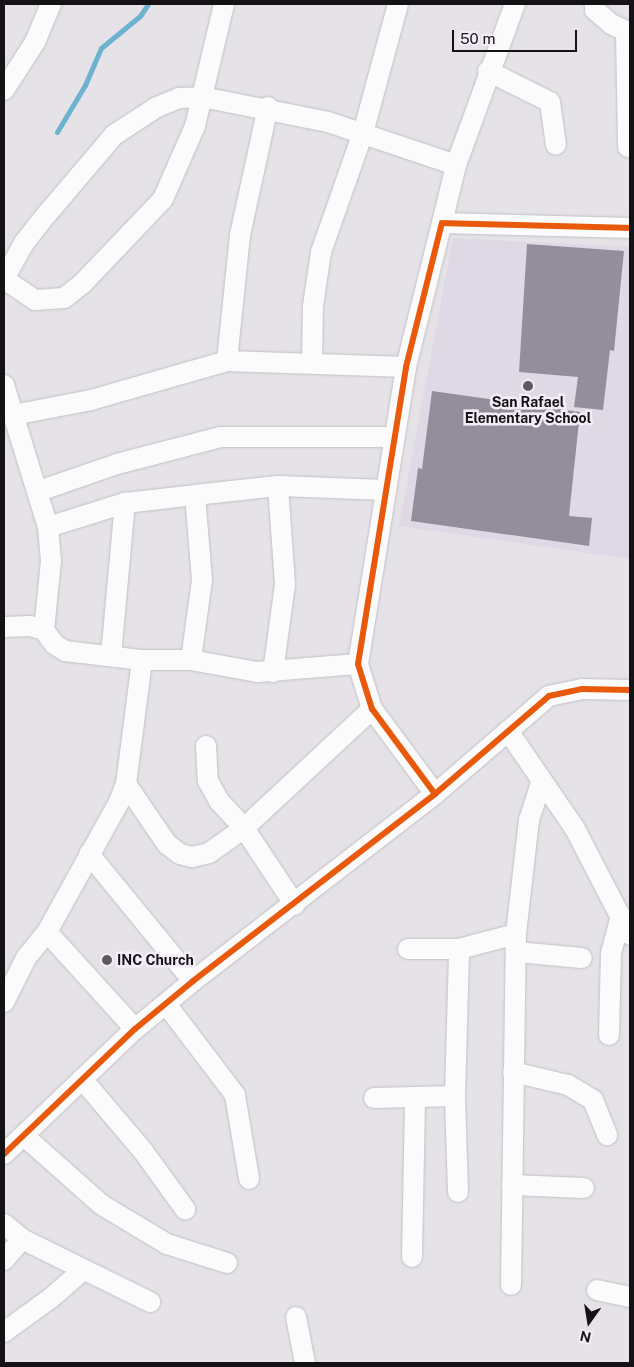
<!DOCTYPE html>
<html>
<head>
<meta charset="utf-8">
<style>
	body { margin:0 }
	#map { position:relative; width:634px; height:1367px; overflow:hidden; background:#e5e2e8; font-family:"Public Sans",sans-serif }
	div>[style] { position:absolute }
	.built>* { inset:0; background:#dfd8e5 }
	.stream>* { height:5px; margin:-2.5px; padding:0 2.5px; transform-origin:2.5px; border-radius:2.5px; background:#6bb3ce }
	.building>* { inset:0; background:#938d9c }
	.roads { filter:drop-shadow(0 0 1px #c3c0c5) drop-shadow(0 0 1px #c3c0c5) }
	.minor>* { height:20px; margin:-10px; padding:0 10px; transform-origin:10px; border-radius:10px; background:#fbfbfc }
	.cycleway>* { height:6px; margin:-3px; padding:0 3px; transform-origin:3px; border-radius:3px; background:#e8590c }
	.dots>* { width:14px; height:14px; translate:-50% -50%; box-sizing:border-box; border:2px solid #f3edf8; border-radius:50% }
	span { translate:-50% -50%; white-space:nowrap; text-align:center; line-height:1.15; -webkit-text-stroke:5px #f3edf8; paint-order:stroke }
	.poi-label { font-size:14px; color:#151216; font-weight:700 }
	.left { translate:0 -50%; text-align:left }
	.frame { position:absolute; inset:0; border:5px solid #151216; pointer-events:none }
	.north { position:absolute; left:564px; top:1297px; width:50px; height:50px; -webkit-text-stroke:4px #f3edf8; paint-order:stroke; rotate:193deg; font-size:14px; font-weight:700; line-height:20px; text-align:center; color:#151216 }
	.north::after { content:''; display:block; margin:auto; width:18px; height:22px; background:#151216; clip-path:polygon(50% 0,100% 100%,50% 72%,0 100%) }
	.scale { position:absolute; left:452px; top:30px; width:125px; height:22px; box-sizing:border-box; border:2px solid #151216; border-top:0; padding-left:6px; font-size:15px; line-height:18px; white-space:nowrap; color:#151216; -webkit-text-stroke:4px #f3edf8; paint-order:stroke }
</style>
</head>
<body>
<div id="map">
	<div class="built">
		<i style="clip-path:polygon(453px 238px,630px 247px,630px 559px,399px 526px)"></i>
	</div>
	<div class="stream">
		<i style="left:57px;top:132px;width:55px;rotate:-59.2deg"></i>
		<i style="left:85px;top:85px;width:40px;rotate:-66.6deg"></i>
		<i style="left:101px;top:48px;width:50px;rotate:-39.4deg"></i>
		<i style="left:140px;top:16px;width:14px;rotate:-56deg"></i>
	</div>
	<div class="building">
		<i style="clip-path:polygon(527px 244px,624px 251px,614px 351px,610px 350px,603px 410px,574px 407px,578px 377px,519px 372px)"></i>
		<i style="clip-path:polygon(432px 391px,580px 412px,569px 516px,592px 518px,589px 546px,411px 521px,418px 468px,422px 469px)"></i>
	</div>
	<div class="roads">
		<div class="minor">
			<i style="left:595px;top:4px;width:6px;rotate:90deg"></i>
			<i style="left:595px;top:10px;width:21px;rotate:41deg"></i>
			<i style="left:611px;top:24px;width:21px;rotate:25deg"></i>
			<i style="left:626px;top:31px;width:116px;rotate:89deg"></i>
			<i style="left:488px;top:71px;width:69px;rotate:26.6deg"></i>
			<i style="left:550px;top:102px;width:43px;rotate:82.1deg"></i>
			<i style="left:4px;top:90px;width:57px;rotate:-57.1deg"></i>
			<i style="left:35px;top:42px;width:41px;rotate:-67.2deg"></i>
			<i style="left:442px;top:223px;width:60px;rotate:-76.4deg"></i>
			<i style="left:456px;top:165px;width:171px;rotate:-69.9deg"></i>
			<i style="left:4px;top:279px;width:41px;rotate:-60.9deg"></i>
			<i style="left:24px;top:243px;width:37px;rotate:-52deg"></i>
			<i style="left:47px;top:214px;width:104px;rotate:-49.7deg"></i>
			<i style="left:114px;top:135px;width:51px;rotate:-33.1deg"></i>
			<i style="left:157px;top:107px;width:24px;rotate:-22deg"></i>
			<i style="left:179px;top:98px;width:23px;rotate:-2deg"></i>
			<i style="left:202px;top:97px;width:128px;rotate:11.2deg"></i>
			<i style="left:328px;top:122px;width:135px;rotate:18.6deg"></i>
			<i style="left:4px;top:279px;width:37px;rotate:34deg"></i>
			<i style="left:35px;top:300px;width:29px;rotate:-4deg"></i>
			<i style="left:64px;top:298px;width:23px;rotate:-38deg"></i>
			<i style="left:82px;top:284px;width:117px;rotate:-46.4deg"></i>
			<i style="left:163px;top:199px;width:80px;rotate:-66.3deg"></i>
			<i style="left:195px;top:126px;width:125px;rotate:-76.6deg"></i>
			<i style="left:227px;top:361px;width:127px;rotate:-84.1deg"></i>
			<i style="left:240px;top:235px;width:131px;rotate:-77.7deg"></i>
			<i style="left:312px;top:363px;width:57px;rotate:-89deg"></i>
			<i style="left:313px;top:306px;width:55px;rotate:-81.6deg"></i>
			<i style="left:321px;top:252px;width:126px;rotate:-70.6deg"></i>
			<i style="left:363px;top:133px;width:134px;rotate:-74.8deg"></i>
			<i style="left:4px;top:385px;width:149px;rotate:72.8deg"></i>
			<i style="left:48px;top:527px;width:34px;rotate:85deg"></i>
			<i style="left:51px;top:561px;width:69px;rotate:95.8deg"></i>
			<i style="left:13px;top:415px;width:79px;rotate:-10.9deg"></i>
			<i style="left:91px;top:400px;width:141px;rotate:-16deg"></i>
			<i style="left:227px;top:361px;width:179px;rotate:1.9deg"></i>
			<i style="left:39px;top:491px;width:83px;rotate:-19.1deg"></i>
			<i style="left:117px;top:464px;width:107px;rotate:-14.6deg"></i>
			<i style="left:221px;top:437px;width:173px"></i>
			<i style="left:48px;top:527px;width:81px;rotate:-17.3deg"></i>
			<i style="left:125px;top:503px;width:70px;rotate:-6.5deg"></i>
			<i style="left:4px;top:627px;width:26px;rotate:-2deg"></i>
			<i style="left:30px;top:626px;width:15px;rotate:16deg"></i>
			<i style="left:44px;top:630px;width:17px;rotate:54deg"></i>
			<i style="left:54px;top:644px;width:13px;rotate:32deg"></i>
			<i style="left:65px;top:651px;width:78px;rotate:6.7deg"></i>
			<i style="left:142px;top:660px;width:49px"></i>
			<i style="left:191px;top:660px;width:67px;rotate:10.3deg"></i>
			<i style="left:257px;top:672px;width:101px;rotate:-4.5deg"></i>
			<i style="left:111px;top:656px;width:154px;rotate:-84.8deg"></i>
			<i style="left:191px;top:660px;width:81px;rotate:-82.2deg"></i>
			<i style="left:202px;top:580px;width:85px;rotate:-94.7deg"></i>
			<i style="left:195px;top:495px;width:83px;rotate:-6.2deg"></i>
			<i style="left:278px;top:486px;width:108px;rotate:2.1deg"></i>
			<i style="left:273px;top:672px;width:89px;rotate:-82.2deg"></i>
			<i style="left:285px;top:584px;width:98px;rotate:-94.1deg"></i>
			<i style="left:508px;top:731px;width:119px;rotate:55.6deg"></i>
			<i style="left:575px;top:829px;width:119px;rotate:62.6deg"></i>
			<i style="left:206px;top:746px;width:35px;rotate:87deg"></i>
			<i style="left:208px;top:781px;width:23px;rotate:61deg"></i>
			<i style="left:219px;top:801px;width:37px;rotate:47deg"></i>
			<i style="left:244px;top:828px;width:92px;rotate:56.5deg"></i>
			<i style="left:126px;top:784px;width:73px;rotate:55.7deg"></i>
			<i style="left:167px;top:844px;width:16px;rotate:38deg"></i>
			<i style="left:180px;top:854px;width:12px;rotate:14deg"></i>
			<i style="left:192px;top:857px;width:17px;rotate:-13deg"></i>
			<i style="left:209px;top:853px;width:43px;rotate:-35.5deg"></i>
			<i style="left:244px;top:828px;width:175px;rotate:-42.9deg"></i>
			<i style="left:435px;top:794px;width:106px;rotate:-126.5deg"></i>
			<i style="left:372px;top:709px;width:47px;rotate:-107.3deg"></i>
			<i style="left:358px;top:664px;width:301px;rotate:-80.8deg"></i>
			<i style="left:406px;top:367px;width:148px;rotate:-76deg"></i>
			<i style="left:442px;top:223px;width:188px;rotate:1.5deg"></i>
			<i style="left:89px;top:854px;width:164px;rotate:50.7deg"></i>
			<i style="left:47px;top:932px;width:131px;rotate:47.8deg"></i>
			<i style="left:408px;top:949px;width:51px"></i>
			<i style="left:459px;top:949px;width:59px;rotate:-14.7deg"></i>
			<i style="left:517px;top:952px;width:65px;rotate:5.3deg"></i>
			<i style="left:4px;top:1002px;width:49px;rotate:-63.4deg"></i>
			<i style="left:26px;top:958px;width:33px;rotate:-51deg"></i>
			<i style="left:47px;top:932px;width:149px;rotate:-61deg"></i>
			<i style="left:119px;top:802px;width:19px;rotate:-69deg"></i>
			<i style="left:126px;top:784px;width:125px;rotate:-82.6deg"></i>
			<i style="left:166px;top:1004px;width:114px;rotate:52.8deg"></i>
			<i style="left:235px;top:1095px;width:85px;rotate:80.5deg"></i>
			<i style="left:609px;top:1035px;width:82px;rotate:-88.6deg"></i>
			<i style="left:611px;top:953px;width:38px;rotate:-75deg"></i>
			<i style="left:513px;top:1072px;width:57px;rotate:13.3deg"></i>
			<i style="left:568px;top:1085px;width:29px;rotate:31deg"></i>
			<i style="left:593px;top:1100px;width:38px;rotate:68deg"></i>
			<i style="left:82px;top:1079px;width:94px;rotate:49.7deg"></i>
			<i style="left:143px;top:1151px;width:72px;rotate:54.1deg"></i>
			<i style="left:374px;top:1098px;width:81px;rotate:-1.4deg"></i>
			<i style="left:24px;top:1136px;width:104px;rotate:41.5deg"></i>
			<i style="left:102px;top:1205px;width:76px;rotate:31deg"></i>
			<i style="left:167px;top:1244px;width:63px;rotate:17.6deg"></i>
			<i style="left:4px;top:1154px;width:181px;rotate:-43.7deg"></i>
			<i style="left:135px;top:1029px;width:75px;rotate:-39.6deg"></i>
			<i style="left:193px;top:981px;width:306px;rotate:-37.7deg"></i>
			<i style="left:435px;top:794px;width:150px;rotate:-40.7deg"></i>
			<i style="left:549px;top:696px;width:34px;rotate:-12deg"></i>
			<i style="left:582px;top:689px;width:48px;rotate:1.2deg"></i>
			<i style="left:512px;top:1185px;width:72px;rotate:2.4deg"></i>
			<i style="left:458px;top:1192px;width:96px;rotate:-91.8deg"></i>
			<i style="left:455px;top:1096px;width:147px;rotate:-88.4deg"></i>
			<i style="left:4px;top:1224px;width:23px;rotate:40deg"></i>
			<i style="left:22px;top:1239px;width:143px;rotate:26.2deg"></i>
			<i style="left:412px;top:1257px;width:160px;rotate:-88.9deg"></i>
			<i style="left:4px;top:1260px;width:28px;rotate:-49deg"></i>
			<i style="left:511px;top:1285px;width:351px;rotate:-89.2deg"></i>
			<i style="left:516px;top:934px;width:115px;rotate:-83.5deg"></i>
			<i style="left:529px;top:820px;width:40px;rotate:-72deg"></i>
			<i style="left:597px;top:1290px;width:34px;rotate:12deg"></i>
			<i style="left:296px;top:1317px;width:47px;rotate:78.9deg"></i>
			<i style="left:4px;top:1332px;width:58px;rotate:-35.9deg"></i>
			<i style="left:51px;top:1298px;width:41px;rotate:-41.1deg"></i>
		</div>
	</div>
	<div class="cycleway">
		<i style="left:435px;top:794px;width:106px;rotate:-126.5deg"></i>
		<i style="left:372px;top:709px;width:47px;rotate:-107.3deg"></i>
		<i style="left:358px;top:664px;width:301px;rotate:-80.8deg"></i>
		<i style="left:406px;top:367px;width:148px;rotate:-76deg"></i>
		<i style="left:442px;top:223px;width:188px;rotate:1.5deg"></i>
		<i style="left:4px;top:1154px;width:181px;rotate:-43.7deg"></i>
		<i style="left:135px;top:1029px;width:75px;rotate:-39.6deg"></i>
		<i style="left:193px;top:981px;width:306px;rotate:-37.7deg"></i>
		<i style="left:435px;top:794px;width:150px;rotate:-40.7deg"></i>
		<i style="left:549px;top:696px;width:34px;rotate:-12deg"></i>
		<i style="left:582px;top:689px;width:48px;rotate:1.2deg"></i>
	</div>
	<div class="dots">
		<i style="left:528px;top:386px;background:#5e5b60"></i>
		<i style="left:107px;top:960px;background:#5e5b60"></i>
	</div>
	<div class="poi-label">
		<span style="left:528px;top:410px">San Rafael<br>Elementary School</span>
		<span class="left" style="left:117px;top:960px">INC Church</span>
	</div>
	<div class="frame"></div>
	<div class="north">N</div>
	<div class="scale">50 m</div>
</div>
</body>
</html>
